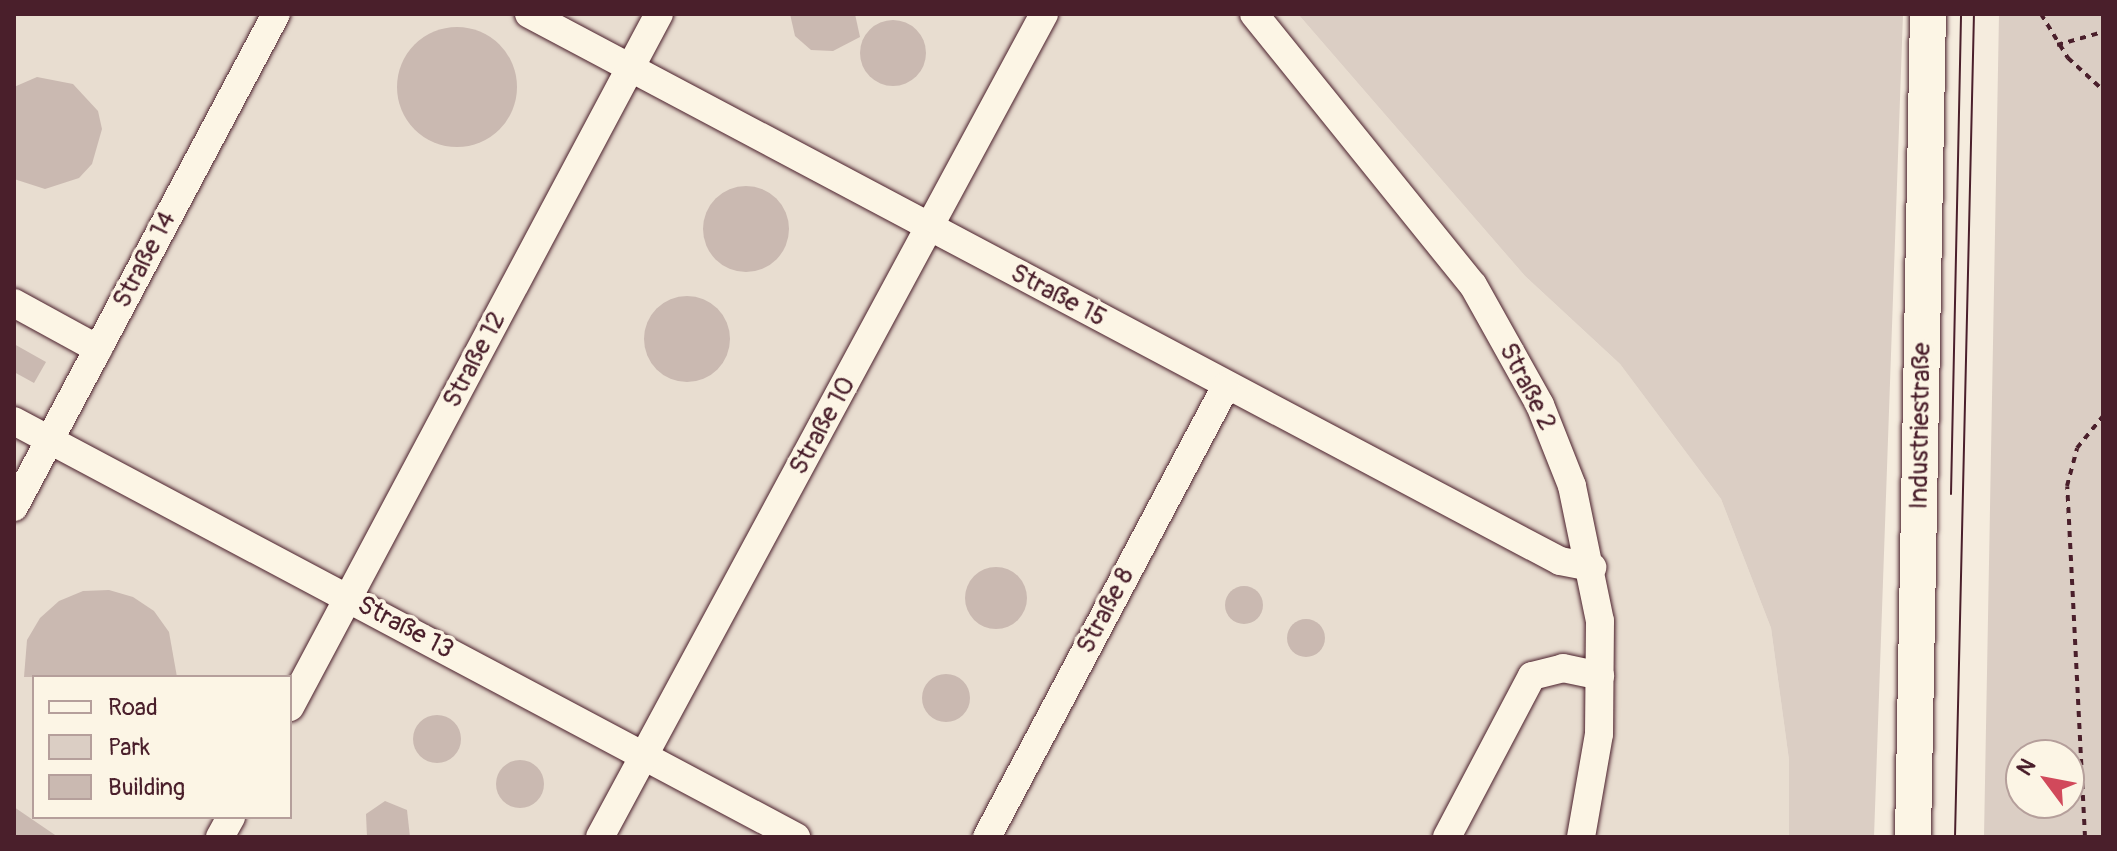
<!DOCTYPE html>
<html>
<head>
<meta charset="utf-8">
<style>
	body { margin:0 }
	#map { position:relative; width:2117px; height:851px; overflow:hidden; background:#f5ecde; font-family:Pangolin,sans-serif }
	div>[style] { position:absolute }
	.built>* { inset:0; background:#e8ddd0 }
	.green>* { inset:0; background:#dbcec4 }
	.building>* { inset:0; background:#cab9b1 }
	.round { border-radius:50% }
	.path>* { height:4px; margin-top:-2px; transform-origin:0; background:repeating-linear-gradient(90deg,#4a1f2b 0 6px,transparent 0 12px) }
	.roads { filter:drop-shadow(0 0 2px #4a1f2b) drop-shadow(0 0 2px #4a1f2b) }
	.minor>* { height:28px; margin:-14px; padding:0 14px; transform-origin:14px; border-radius:14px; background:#fcf5e5 }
	.major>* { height:36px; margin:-18px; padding:0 18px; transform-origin:18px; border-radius:18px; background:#fcf5e5 }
	.tram>* { height:2px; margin:-1px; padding:0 1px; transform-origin:1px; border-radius:1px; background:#4a1f2b }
	span { translate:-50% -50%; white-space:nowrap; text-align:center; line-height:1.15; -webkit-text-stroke:7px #fcf5e5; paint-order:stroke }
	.street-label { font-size:26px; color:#4a1f2b }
	.frame { position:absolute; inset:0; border:16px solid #4a1f2b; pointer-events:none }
	.legend { position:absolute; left:32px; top:675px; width:260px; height:144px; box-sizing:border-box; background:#fcf5e5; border:2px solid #b59f9b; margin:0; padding:10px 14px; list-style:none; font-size:24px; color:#4a1f2b }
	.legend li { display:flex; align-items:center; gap:16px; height:40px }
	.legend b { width:40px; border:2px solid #b59f9b }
	.north { position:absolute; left:2005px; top:739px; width:80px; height:80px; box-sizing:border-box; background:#fcf5e5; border:2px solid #b59f9b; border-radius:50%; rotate:302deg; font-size:22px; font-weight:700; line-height:32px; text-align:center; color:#4a1f2b }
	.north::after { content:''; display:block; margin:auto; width:28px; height:36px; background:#d1495b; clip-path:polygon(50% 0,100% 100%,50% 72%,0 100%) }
</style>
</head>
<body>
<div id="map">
	<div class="built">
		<i style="clip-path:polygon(evenodd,14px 14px,1298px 14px,1525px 276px,1620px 364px,1721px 499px,1771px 628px,1789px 760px,1789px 837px,14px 837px,14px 14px,34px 677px,290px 677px,290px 817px,34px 817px,34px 677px)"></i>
	</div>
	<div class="green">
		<i style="clip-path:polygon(1298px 14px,1903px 14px,1874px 837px,1789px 837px,1789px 760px,1771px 628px,1721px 499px,1620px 364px,1525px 276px)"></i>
		<i style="clip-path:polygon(evenodd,1999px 14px,2103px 14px,2103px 837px,1984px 837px,1999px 14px,2021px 755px,2069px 755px,2069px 803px,2021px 803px,2021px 755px)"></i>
	</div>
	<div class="building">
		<i style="clip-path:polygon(790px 14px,855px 14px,860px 37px,833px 51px,811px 50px,795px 36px)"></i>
		<i class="round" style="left:860px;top:20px;width:66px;height:66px"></i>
		<i class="round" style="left:397px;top:27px;width:120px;height:120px"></i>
		<i style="clip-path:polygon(37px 77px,73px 84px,98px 111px,102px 129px,92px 164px,79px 178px,45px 189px,14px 179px,14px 87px)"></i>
		<i class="round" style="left:703px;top:186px;width:86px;height:86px"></i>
		<i class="round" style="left:644px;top:296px;width:86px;height:86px"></i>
		<i style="clip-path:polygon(14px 344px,46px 362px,34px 383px,14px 372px)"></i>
		<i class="round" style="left:965px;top:567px;width:62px;height:62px"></i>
		<i class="round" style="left:1225px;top:586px;width:38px;height:38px"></i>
		<i style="clip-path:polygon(109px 590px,133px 597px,154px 611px,169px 632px,177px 677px,24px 677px,27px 640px,40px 618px,59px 601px,83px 591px)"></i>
		<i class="round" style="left:1287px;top:619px;width:38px;height:38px"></i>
		<i class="round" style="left:922px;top:674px;width:48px;height:48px"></i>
		<i class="round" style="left:413px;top:715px;width:48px;height:48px"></i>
		<i class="round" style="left:496px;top:760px;width:48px;height:48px"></i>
		<i style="clip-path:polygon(385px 801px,407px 810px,410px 837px,367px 837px,366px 814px)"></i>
		<i style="clip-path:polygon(14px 807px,58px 837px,14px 837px)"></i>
	</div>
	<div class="path">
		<i style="left:2041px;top:14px;width:52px;rotate:58.5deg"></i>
		<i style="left:2068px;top:58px;width:47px;rotate:42.4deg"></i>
		<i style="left:2057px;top:45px;width:48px;rotate:-15.8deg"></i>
		<i style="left:2085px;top:837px;width:351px;rotate:-92.9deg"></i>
		<i style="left:2067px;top:486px;width:39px;rotate:-75deg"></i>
		<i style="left:2077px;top:448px;width:41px;rotate:-50.9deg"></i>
	</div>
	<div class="roads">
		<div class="minor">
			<i style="left:529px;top:14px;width:1167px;rotate:27.95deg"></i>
			<i style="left:1560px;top:561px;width:33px;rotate:11deg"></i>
			<i style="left:1254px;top:14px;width:348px;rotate:51.1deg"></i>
			<i style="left:1473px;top:285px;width:137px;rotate:60.8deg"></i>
			<i style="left:1540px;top:405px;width:87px;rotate:68.4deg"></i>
			<i style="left:1572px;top:486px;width:138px;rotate:78.3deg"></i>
			<i style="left:1600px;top:621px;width:113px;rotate:90.5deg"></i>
			<i style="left:1599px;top:734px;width:105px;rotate:99.9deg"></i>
			<i style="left:14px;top:303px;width:96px;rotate:28.7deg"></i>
			<i style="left:14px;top:421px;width:886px;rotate:28.01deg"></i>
			<i style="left:14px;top:507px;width:558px;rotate:-62.01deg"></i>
			<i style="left:290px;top:707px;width:785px;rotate:-61.97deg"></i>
			<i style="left:220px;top:837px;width:23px;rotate:-61deg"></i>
			<i style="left:600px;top:837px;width:935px;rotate:-61.65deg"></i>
			<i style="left:987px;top:837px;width:510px;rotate:-62.08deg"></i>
			<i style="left:1447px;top:837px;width:182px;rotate:-62.2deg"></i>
			<i style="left:1532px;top:676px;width:32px;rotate:-14deg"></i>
			<i style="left:1563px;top:668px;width:38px;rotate:12deg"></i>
		</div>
		<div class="major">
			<i style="left:1913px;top:837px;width:823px;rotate:-88.96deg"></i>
		</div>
	</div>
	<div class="tram">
		<i style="left:1951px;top:494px;width:480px;rotate:-88.8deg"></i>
		<i style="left:1955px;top:837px;width:823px;rotate:-88.68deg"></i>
	</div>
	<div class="street-label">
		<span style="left:145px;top:260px;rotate:-62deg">Straße 14</span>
		<span style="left:1058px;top:296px;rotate:28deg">Straße 15</span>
		<span style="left:475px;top:360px;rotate:-62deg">Straße 12</span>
		<span style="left:1527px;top:387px;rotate:63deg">Straße 2</span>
		<span style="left:823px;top:426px;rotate:-61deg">Straße 10</span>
		<span style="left:1921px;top:426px;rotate:-89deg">Industriestraße</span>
		<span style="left:1106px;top:611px;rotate:-62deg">Straße 8</span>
		<span style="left:405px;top:628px;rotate:28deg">Straße 13</span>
	</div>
	<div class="frame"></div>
	<ul class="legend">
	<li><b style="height:10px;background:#fcf5e5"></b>Road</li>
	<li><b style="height:22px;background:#dbcec4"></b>Park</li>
	<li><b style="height:22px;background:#cab9b1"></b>Building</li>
	</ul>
	<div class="north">N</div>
</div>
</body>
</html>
